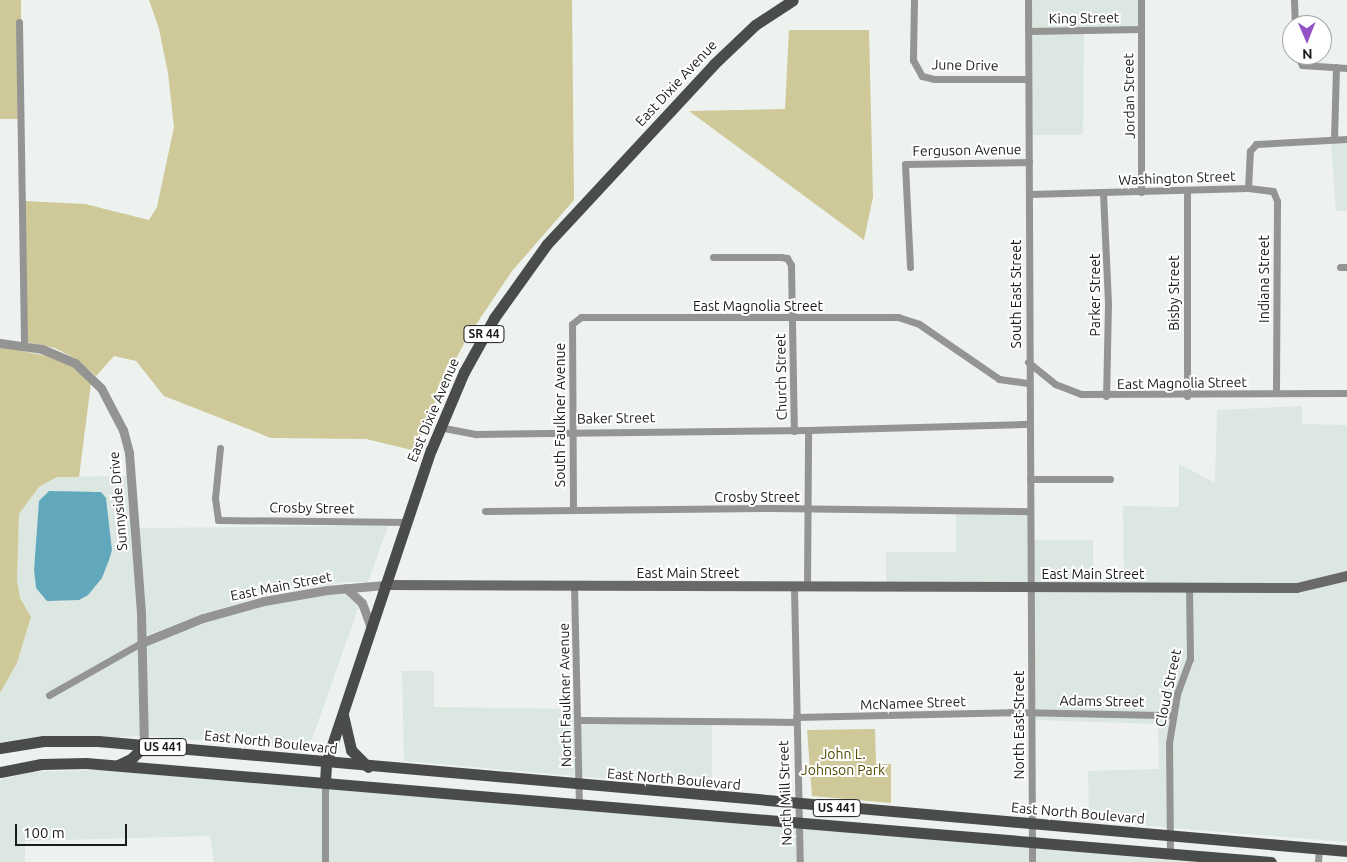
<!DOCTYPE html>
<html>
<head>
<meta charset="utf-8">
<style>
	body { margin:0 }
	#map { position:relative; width:1347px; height:862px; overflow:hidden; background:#edf2ef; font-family:Ubuntu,sans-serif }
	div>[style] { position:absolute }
	.built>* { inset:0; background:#dbe7e0 }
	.green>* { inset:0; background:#cfc899; transform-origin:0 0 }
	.water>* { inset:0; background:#61a8bd }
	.minor>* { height:7px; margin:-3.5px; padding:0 3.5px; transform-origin:3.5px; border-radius:3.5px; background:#949593 }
	.tertiary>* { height:9px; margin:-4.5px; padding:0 4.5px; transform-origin:4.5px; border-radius:4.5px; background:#949593 }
	.secondary>* { height:10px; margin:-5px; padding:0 5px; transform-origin:5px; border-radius:5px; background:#696a68 }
	.primary>* { height:11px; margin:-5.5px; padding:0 5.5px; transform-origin:5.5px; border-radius:5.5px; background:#4a4c49 }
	span { translate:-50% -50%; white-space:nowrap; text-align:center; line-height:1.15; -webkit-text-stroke:4px #fff; paint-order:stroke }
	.shield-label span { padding:1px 4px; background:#fff; border:1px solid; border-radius:4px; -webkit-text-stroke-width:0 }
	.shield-label { font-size:12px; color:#1a1b1a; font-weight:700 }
	.street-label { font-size:14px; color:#1a1b1a }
	.park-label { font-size:14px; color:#544b00 }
	.north { position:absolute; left:1282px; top:15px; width:50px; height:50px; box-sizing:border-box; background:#fff; border:1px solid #a3a4a3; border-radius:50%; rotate:179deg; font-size:14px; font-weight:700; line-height:20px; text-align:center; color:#1a1b1a }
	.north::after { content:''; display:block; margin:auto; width:18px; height:22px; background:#9452c7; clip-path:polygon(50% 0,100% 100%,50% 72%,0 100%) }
	.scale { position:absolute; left:15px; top:824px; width:112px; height:22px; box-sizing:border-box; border:2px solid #1a1b1a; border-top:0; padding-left:6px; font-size:15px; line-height:18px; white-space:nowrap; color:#1a1b1a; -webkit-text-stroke:4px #fff; paint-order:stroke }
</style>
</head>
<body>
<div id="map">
	<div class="built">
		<i style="clip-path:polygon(1030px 0,1138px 0,1138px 30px,1084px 32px,1083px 135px,1032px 135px)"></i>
		<i style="clip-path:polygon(1331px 142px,1347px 142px,1347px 211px,1336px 211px)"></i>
		<i style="clip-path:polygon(1302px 406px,1302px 424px,1347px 425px,1347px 571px,1297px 584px,886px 583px,886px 552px,956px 552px,956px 512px,1031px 513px,1031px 540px,1093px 540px,1093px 578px,1124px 578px,1123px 506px,1179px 507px,1179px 464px,1215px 483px,1217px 410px)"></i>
		<i style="clip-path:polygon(evenodd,128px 476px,138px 614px,140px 736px,0 742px,0 693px,17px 663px,31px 618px,20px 598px,17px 580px,19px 514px,39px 487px,57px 477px,128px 476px,91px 491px,101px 492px,106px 498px,112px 550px,36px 588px,34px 570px,37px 524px,91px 491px)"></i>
		<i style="clip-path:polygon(388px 526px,368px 582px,345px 582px,263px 596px,202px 614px,145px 636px,139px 528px)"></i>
		<i style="clip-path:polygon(1347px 581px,1347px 842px,1089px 821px,1088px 771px,1159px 769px,1158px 724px,1036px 720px,1031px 592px,1297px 593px)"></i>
		<i style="clip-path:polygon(345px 593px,359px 606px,312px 739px,300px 749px,148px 736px,145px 645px,231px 614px,298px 598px)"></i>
		<i style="clip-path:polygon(402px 671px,434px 671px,434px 707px,578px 709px,579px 725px,712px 723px,712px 788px,404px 761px)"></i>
		<i style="clip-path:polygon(101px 770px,709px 818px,1189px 862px,214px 862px,210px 836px,25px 841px,25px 862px,0 862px,0 780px,32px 772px)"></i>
	</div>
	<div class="green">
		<i style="left:0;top:0;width:21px;height:119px"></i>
		<i style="clip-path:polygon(149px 0,572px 0,574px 200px,512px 271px,467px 338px,439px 391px,416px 451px,366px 439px,271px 438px,164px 396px,136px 361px,114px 356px,96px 376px,76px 359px,55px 348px,22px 341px,25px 201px,85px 204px,149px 220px,157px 207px,174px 127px,168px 73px,159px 29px)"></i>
		<i style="clip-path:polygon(789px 30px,869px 30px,873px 197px,864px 240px,689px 111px,785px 109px)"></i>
		<i style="clip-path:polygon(0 347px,53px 357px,73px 367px,91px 383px,79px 477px,57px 477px,39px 487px,19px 514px,17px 580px,20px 598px,31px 617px,17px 663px,0 693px)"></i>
		<i style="clip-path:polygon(875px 729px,876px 764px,891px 764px,891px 803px,812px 796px,807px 730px)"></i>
	</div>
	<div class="water">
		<i style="clip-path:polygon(49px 491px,101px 492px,106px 498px,112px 550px,109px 560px,102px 578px,88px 595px,79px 600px,47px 601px,36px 588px,34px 570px,39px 501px)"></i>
	</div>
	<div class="minor">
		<i style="left:914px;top:0;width:60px;rotate:91deg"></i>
		<i style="left:913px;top:60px;width:18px;rotate:61deg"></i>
		<i style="left:922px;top:76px;width:12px;rotate:14deg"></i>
		<i style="left:934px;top:79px;width:93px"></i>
		<i style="left:1028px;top:0;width:862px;rotate:89.73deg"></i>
		<i style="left:1294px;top:0;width:25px;rotate:88deg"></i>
		<i style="left:19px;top:22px;width:324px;rotate:89.1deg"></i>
		<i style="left:1028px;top:31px;width:113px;rotate:-1deg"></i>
		<i style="left:1297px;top:55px;width:11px;rotate:63deg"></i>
		<i style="left:1302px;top:65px;width:45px;rotate:3.8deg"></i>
		<i style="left:1334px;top:139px;width:72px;rotate:-88.4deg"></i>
		<i style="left:1248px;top:188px;width:37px;rotate:-87deg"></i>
		<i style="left:1250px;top:151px;width:9px;rotate:-49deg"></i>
		<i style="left:1256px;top:144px;width:91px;rotate:-3.1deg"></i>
		<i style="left:1187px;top:190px;width:206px;rotate:90deg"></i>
		<i style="left:1141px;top:192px;width:192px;rotate:-90deg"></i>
		<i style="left:1103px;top:193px;width:111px;rotate:87.4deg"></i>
		<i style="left:1108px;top:304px;width:92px;rotate:91.2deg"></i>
		<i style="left:1029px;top:194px;width:219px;rotate:-1.6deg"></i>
		<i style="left:1248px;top:188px;width:25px;rotate:7deg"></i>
		<i style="left:1273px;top:191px;width:11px;rotate:68deg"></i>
		<i style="left:1277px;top:201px;width:192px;rotate:90.3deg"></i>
		<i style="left:713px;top:257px;width:68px"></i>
		<i style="left:781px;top:257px;width:6px;rotate:9deg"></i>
		<i style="left:787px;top:258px;width:8px;rotate:60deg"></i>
		<i style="left:791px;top:265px;width:166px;rotate:89deg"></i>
		<i style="left:910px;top:267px;width:103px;rotate:-92.8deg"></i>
		<i style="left:905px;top:164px;width:124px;rotate:-0.9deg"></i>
		<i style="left:1340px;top:267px;width:7px"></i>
		<i style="left:1028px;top:362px;width:35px;rotate:39deg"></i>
		<i style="left:1055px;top:384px;width:28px;rotate:21deg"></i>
		<i style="left:1081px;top:394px;width:266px;rotate:-0.2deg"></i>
		<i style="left:439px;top:427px;width:38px;rotate:11deg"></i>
		<i style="left:476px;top:434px;width:332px;rotate:-0.7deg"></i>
		<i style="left:808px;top:430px;width:221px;rotate:-1.6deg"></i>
		<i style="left:220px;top:448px;width:50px;rotate:95.7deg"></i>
		<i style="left:215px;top:498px;width:22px;rotate:82deg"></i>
		<i style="left:218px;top:520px;width:188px;rotate:0.6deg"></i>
		<i style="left:1030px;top:479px;width:80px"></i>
		<i style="left:573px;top:509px;width:185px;rotate:-90.3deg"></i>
		<i style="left:572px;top:324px;width:11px;rotate:-38deg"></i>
		<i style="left:581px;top:317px;width:317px"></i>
		<i style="left:898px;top:317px;width:22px;rotate:18deg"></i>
		<i style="left:919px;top:324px;width:97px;rotate:34.5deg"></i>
		<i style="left:999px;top:379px;width:30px;rotate:8deg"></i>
		<i style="left:485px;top:511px;width:286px;rotate:-0.6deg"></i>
		<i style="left:771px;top:508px;width:259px;rotate:0.7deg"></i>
		<i style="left:574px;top:586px;width:218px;rotate:88.7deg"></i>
		<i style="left:794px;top:587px;width:275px;rotate:88.8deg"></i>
		<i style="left:807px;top:587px;width:157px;rotate:-89.6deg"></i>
		<i style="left:49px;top:695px;width:106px;rotate:-29.5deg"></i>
		<i style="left:796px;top:717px;width:214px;rotate:-1.3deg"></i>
		<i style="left:1010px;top:712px;width:163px;rotate:1.1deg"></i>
		<i style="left:579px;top:720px;width:217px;rotate:0.5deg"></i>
		<i style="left:1170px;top:853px;width:110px;rotate:-90.5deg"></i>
		<i style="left:1169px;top:743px;width:50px;rotate:-80.7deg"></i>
		<i style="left:1177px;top:694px;width:37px;rotate:-70deg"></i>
		<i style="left:1190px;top:659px;width:71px;rotate:-90.8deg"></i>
		<i style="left:325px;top:862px;width:79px;rotate:-90deg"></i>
		<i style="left:1318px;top:862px;width:13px;rotate:-86deg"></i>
	</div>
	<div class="tertiary">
		<i style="left:0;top:343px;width:42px;rotate:8.1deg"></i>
		<i style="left:42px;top:349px;width:36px;rotate:23deg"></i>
		<i style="left:75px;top:363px;width:36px;rotate:44deg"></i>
		<i style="left:101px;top:388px;width:47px;rotate:62.4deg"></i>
		<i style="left:123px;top:430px;width:24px;rotate:75deg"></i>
		<i style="left:129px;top:453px;width:161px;rotate:85.7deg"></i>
		<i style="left:141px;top:614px;width:132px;rotate:88.7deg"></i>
		<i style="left:346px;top:588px;width:22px;rotate:43deg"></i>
		<i style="left:362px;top:603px;width:27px;rotate:70deg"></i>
		<i style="left:141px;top:643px;width:67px;rotate:-22deg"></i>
		<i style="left:203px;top:618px;width:63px;rotate:-15.6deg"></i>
		<i style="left:264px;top:601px;width:64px;rotate:-9.9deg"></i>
		<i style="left:327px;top:590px;width:58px;rotate:-4.9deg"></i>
	</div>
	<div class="secondary">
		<i style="left:385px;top:585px;width:912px;rotate:0.19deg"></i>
		<i style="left:1297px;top:588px;width:51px;rotate:-13.5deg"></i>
	</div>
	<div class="primary">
		<i style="left:343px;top:715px;width:36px;rotate:77deg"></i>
		<i style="left:351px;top:750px;width:24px;rotate:45deg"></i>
		<i style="left:0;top:748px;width:44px;rotate:-9.2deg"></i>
		<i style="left:43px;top:741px;width:55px"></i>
		<i style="left:98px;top:741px;width:1254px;rotate:5.03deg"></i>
		<i style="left:118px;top:765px;width:14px;rotate:-25deg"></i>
		<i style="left:131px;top:759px;width:18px;rotate:-45deg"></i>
		<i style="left:0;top:772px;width:42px;rotate:-11deg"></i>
		<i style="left:41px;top:764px;width:45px;rotate:-1.3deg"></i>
		<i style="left:86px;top:763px;width:1189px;rotate:4.78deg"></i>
		<i style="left:325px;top:783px;width:20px;rotate:-87deg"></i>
		<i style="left:326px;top:763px;width:330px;rotate:-71.5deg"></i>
		<i style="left:431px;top:450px;width:85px;rotate:-67.1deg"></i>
		<i style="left:464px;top:372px;width:62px;rotate:-60.9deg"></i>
		<i style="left:494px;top:318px;width:91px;rotate:-54.4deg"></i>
		<i style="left:547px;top:244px;width:246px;rotate:-47.1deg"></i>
		<i style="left:714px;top:64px;width:57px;rotate:-43.6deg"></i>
		<i style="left:755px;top:25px;width:45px;rotate:-33.3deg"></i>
	</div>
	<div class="shield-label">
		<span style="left:484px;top:334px">SR 44</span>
		<span style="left:163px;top:747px">US 441</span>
		<span style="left:837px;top:808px">US 441</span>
	</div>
	<div class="street-label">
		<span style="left:1084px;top:18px;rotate:-1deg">King Street</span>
		<span style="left:965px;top:65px;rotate:1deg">June Drive</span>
		<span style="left:676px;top:83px;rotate:-47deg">East Dixie Avenue</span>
		<span style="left:1129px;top:96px;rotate:-91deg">Jordan Street</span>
		<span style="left:967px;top:150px;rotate:-1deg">Ferguson Avenue</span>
		<span style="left:1177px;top:178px;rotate:-2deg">Washington Street</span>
		<span style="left:1264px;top:279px;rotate:-90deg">Indiana Street</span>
		<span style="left:1174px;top:293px;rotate:-90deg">Bisby Street</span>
		<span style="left:1016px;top:294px;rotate:-90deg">South East Street</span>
		<span style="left:1095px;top:295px;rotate:-90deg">Parker Street</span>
		<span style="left:758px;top:306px">East Magnolia Street</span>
		<span style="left:781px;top:377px;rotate:-91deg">Church Street</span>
		<span style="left:1182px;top:383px;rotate:-1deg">East Magnolia Street</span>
		<span style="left:433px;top:410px;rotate:-67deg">East Dixie Avenue</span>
		<span style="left:560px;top:415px;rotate:-90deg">South Faulkner Avenue</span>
		<span style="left:616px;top:418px;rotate:-1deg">Baker Street</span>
		<span style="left:757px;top:497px">Crosby Street</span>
		<span style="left:118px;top:501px;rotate:-95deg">Sunnyside Drive</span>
		<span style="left:312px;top:508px;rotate:1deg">Crosby Street</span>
		<span style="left:688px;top:573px">East Main Street</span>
		<span style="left:1093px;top:574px">East Main Street</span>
		<span style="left:281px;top:586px;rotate:-11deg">East Main Street</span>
		<span style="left:1168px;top:688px;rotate:-78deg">Cloud Street</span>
		<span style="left:565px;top:695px;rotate:-91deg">North Faulkner Avenue</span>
		<span style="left:1102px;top:701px;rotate:1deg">Adams Street</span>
		<span style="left:913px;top:703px;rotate:-2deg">McNamee Street</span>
		<span style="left:1019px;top:725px;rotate:-90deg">North East Street</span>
		<span style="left:271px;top:742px;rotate:6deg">East North Boulevard</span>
		<span style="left:674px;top:779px;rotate:5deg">East North Boulevard</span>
		<span style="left:785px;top:793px;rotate:-92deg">North Mill Street</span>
		<span style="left:1078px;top:813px;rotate:5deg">East North Boulevard</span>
	</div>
	<div class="park-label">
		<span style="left:843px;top:762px">John L.<br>Johnson Park</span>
	</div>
	<div class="north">N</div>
	<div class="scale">100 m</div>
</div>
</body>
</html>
